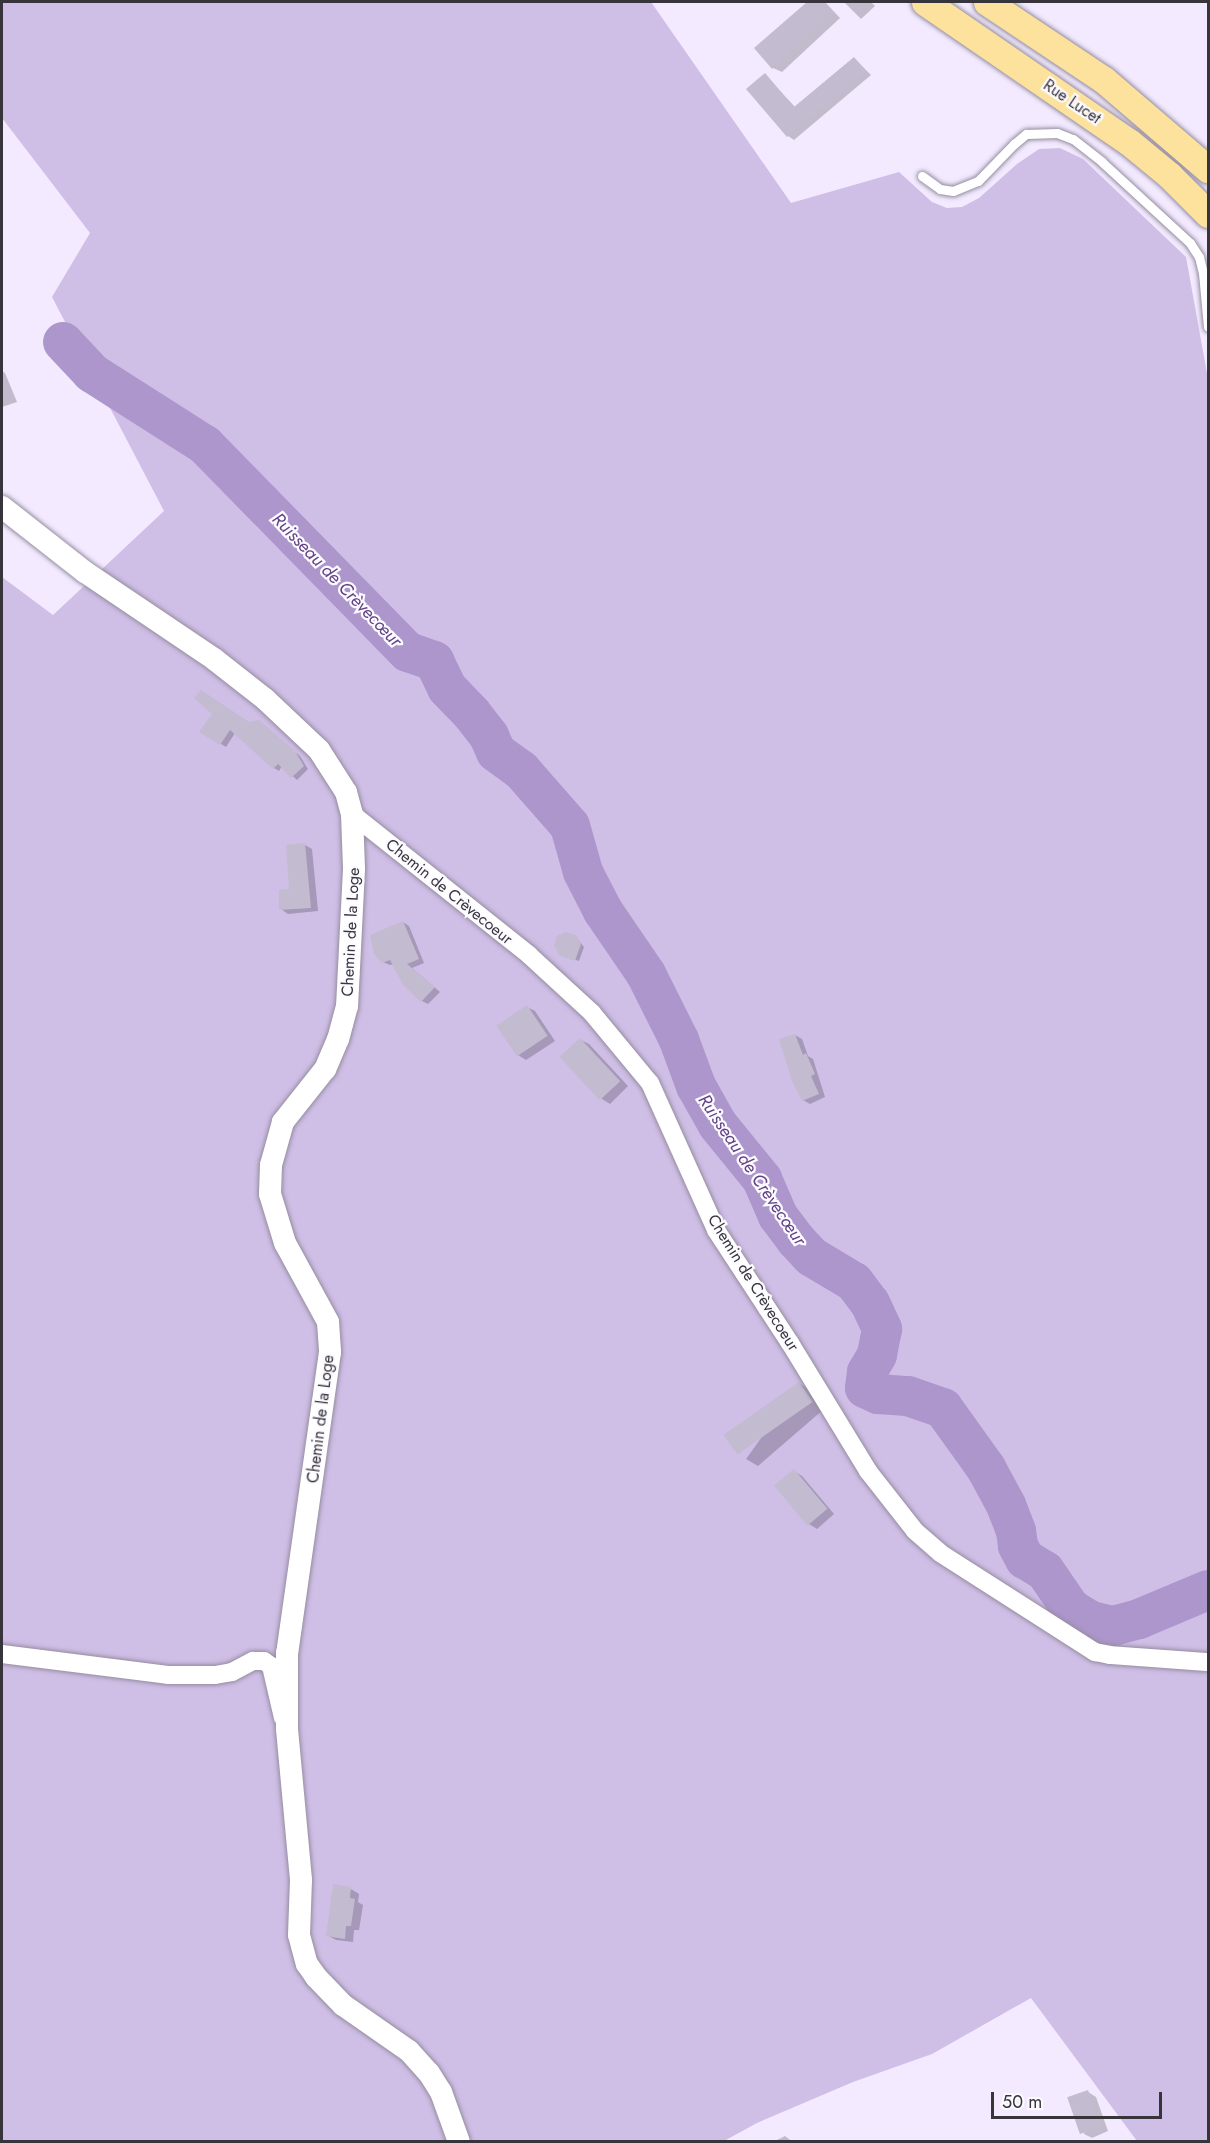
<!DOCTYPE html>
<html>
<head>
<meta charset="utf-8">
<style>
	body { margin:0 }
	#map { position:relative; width:1210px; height:2143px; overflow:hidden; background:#f3eaff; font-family:Jost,sans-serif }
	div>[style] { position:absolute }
	.green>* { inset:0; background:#cfbee6 }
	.shadow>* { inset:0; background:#0003 }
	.river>* { height:40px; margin:-20px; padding:0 20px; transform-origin:20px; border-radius:20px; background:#ad96cc }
	.building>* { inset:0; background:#c3bbcf; transform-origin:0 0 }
	.roads { filter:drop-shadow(0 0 2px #958da0) drop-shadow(0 0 2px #958da0) }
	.service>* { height:9px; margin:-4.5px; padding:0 4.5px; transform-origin:4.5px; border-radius:4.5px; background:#fff }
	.minor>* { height:18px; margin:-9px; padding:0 9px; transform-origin:9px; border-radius:9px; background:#fff }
	.tertiary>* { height:22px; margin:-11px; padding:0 11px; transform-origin:11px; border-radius:11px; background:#fff }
	.primary>* { height:27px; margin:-13.5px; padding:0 13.5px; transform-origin:13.5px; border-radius:13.5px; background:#fde29d }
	span { translate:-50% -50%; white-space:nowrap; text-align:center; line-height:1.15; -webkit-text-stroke:4.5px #fcfbff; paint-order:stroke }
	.street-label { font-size:16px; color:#38343c }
	.water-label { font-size:18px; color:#634286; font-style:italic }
	.frame { position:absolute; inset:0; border:3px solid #38343c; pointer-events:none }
	.scale { position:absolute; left:991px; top:2092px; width:171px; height:27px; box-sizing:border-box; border:3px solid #38343c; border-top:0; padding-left:8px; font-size:18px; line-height:21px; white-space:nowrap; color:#38343c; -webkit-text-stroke:4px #fcfbff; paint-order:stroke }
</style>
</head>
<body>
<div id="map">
	<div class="green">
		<i style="clip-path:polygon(2px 2px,651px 2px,791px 203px,899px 172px,932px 202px,947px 208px,962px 207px,979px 198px,1017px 164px,1039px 149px,1060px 148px,1083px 159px,1186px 257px,1208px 379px,1208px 2141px,1137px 2141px,1031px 1998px,932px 2054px,853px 2082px,757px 2123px,724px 2141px,2px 2141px,2px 577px,53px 615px,164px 511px,52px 297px,90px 233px,2px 118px)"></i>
	</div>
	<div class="shadow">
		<i style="clip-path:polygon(809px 2px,825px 2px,840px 18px,782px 72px,773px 68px,756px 49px)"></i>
		<i style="clip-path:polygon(847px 2px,871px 2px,875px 6px,861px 19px,845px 3px)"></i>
		<i style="clip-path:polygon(855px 59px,871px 75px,794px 140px,788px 136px,765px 75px,796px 108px)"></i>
		<i style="clip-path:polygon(2px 371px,5px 373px,17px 402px,2px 407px)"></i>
		<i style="clip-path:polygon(250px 723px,264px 725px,300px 756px,308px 769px,297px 780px,282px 766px,279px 771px,274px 768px,235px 733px,226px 747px,202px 732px)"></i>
		<i style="clip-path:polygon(305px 845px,312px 849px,318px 911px,288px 914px,281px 909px,291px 891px)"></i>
		<i style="clip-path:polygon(403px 922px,409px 926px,424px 963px,412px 968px,440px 992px,428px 1004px,422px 1001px,394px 964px,390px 965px,383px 962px)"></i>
		<i style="clip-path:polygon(575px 936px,584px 947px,579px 961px,564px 956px)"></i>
		<i style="clip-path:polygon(527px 1007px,535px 1011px,555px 1041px,526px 1060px,518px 1055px)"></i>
		<i style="clip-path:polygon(795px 1035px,802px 1039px,808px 1056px,813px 1059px,825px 1097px,810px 1104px,803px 1100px)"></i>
		<i style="clip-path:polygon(581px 1040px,589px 1044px,628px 1086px,610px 1104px,602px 1099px)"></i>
		<i style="clip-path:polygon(800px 1384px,812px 1391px,824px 1409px,758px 1466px,746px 1459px)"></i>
		<i style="clip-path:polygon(794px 1471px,802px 1476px,834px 1514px,817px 1529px,809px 1524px)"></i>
		<i style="clip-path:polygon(351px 1889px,359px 1894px,358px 1902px,363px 1905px,359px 1930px,354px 1930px,353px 1942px,336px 1940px,327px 1935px)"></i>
		<i style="clip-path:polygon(1088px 2092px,1096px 2097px,1108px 2131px,1092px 2138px,1084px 2134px)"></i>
		<i style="clip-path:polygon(785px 2136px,793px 2142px,773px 2142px)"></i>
	</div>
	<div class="river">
		<i style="left:63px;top:342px;width:42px;rotate:46.9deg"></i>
		<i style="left:92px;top:373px;width:134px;rotate:32.5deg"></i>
		<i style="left:205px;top:445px;width:290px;rotate:45.6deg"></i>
		<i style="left:408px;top:652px;width:28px;rotate:19deg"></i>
		<i style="left:434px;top:661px;width:30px;rotate:64deg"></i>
		<i style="left:447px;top:688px;width:36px;rotate:46deg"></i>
		<i style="left:472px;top:714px;width:28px;rotate:52deg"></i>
		<i style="left:489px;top:736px;width:17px;rotate:66deg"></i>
		<i style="left:496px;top:752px;width:31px;rotate:36deg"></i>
		<i style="left:521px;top:770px;width:74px;rotate:48.8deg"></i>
		<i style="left:570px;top:826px;width:48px;rotate:74.2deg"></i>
		<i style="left:583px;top:872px;width:44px;rotate:62.9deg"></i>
		<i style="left:603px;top:911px;width:76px;rotate:55.7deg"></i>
		<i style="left:646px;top:974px;width:74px;rotate:63.4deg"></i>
		<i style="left:679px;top:1040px;width:49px;rotate:69.7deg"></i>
		<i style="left:696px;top:1086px;width:45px;rotate:60.6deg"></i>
		<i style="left:718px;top:1125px;width:70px;rotate:50.8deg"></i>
		<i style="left:762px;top:1179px;width:40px;rotate:66.6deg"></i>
		<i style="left:778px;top:1216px;width:30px;rotate:53deg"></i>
		<i style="left:796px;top:1240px;width:23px;rotate:47deg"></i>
		<i style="left:812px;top:1257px;width:49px;rotate:30.8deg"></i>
		<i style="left:854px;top:1282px;width:26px;rotate:53deg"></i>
		<i style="left:870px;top:1303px;width:29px;rotate:65deg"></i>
		<i style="left:882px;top:1329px;width:26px;rotate:101deg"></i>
		<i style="left:877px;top:1355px;width:20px;rotate:120deg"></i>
		<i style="left:867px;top:1372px;width:16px;rotate:97deg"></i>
		<i style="left:865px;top:1388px;width:14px;rotate:25deg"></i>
		<i style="left:878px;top:1394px;width:30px;rotate:4deg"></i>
		<i style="left:908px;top:1396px;width:37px;rotate:19deg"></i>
		<i style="left:943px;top:1408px;width:74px;rotate:54.4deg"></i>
		<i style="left:986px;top:1468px;width:42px;rotate:61.6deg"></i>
		<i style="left:1006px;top:1505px;width:28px;rotate:69deg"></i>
		<i style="left:1016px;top:1531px;width:15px;rotate:82deg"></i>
		<i style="left:1018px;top:1546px;width:15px;rotate:62deg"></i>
		<i style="left:1025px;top:1559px;width:23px;rotate:31deg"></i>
		<i style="left:1045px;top:1571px;width:46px;rotate:55.6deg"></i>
		<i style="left:1071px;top:1609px;width:23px;rotate:31deg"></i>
		<i style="left:1091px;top:1621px;width:23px;rotate:13deg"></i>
		<i style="left:1113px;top:1626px;width:27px;rotate:-15deg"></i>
		<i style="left:1139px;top:1619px;width:75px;rotate:-22.8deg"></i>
	</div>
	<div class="building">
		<i style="clip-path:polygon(807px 2px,822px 2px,833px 13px,772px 69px,754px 48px)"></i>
		<i style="clip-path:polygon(854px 57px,866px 71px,787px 137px,746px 89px,765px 73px,794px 107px)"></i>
		<i style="clip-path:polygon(201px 690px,249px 722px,259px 720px,295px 751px,304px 766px,291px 778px,278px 764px,273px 769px,230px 730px,220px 745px,199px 732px,212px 714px,194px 698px)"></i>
		<i style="clip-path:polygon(305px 843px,311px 908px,279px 910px,279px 890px,289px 889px,286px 845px)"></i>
		<i style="clip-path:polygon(403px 921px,419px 959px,407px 964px,435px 987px,421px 1002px,403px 985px,390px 960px,382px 963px,374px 954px,370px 935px)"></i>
		<i style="clip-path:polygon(566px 932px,576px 935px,581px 944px,575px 961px,559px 955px,554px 946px,557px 936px)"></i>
		<i style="left:527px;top:1005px;width:37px;height:37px;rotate:56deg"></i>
		<i style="clip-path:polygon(795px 1034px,803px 1055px,806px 1053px,815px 1074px,811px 1076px,819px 1094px,802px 1101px,792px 1081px,779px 1039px)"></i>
		<i style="left:580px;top:1038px;width:59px;height:28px;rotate:47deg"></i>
		<i style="left:799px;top:1382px;width:24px;height:92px;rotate:55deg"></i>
		<i style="left:794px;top:1469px;width:52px;height:26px;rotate:50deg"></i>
		<i style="clip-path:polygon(333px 1884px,351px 1887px,350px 1898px,355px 1899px,351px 1926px,346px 1926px,345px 1939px,326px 1936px)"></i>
		<i style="left:1088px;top:2090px;width:39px;height:22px;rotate:71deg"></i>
	</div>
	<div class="roads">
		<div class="service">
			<i style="left:922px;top:176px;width:22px;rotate:36deg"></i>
			<i style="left:940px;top:189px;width:13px;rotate:9deg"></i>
			<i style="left:953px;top:191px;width:27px;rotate:-22deg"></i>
			<i style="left:978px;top:181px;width:52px;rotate:-45.8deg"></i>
			<i style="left:1014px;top:144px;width:16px;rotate:-40deg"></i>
			<i style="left:1026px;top:134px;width:31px;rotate:-2deg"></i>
			<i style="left:1057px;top:133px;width:17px;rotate:21deg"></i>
			<i style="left:1073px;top:139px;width:37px;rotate:38deg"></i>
			<i style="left:1102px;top:162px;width:120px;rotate:42.6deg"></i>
			<i style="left:1190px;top:243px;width:17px;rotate:57deg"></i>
			<i style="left:1199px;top:257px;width:16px;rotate:76deg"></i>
			<i style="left:1203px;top:273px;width:54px;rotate:84.7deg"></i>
		</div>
		<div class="minor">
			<i style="left:352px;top:814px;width:226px;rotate:38.5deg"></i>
			<i style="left:529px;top:955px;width:86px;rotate:42.6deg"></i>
			<i style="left:592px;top:1013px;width:91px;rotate:50.4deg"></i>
			<i style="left:650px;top:1083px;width:161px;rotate:65.8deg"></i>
			<i style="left:716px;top:1230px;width:135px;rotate:56.8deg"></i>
			<i style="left:790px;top:1343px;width:150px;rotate:58.6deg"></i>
			<i style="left:868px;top:1471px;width:76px;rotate:51.9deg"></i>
			<i style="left:915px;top:1531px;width:33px;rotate:41deg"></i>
			<i style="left:940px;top:1553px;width:184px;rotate:32.6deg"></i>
			<i style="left:1095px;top:1652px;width:15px;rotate:11deg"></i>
			<i style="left:1110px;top:1655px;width:98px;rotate:4.1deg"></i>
			<i style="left:2px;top:1654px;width:167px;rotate:7.2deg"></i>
			<i style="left:168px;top:1675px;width:47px"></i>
			<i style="left:215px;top:1675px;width:17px;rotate:-10deg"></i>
			<i style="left:232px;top:1672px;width:24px;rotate:-28deg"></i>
			<i style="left:253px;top:1661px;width:11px"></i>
			<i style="left:264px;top:1661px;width:9px;rotate:36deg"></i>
			<i style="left:271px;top:1666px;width:53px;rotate:77deg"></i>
		</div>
		<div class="tertiary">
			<i style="left:2px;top:507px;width:105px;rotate:38.1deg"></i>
			<i style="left:85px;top:572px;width:156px;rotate:34deg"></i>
			<i style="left:214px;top:659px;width:65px;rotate:38.1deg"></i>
			<i style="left:265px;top:699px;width:74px;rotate:43.4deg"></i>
			<i style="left:319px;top:750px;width:50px;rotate:57.3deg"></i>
			<i style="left:346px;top:792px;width:23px;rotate:75deg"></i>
			<i style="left:352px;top:814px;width:55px;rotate:87.9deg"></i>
			<i style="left:354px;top:869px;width:137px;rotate:92.9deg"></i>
			<i style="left:347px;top:1006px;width:34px;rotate:105deg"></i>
			<i style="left:338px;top:1039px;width:33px;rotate:113deg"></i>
			<i style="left:325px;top:1069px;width:68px;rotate:128.4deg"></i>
			<i style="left:283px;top:1122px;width:45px;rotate:105.6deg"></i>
			<i style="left:271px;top:1165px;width:29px;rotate:92deg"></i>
			<i style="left:270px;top:1194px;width:51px;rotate:73deg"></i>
			<i style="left:285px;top:1243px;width:90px;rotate:61.4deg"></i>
			<i style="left:328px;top:1322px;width:30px;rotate:86deg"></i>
			<i style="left:330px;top:1352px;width:304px;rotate:98.1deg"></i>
			<i style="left:287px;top:1653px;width:76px;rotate:90deg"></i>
			<i style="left:287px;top:1729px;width:152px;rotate:84.7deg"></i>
			<i style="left:301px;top:1880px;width:55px;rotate:92.1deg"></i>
			<i style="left:299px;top:1935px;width:30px;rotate:75deg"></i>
			<i style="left:307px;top:1964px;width:16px;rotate:55deg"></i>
			<i style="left:316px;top:1977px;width:39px;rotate:46deg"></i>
			<i style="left:343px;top:2005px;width:80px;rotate:34.9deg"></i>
			<i style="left:409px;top:2051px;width:30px;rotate:48deg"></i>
			<i style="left:429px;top:2073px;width:22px;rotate:58deg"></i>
			<i style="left:441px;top:2092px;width:53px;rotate:70.2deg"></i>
		</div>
		<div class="primary">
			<i style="left:925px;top:2px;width:247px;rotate:34.5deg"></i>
			<i style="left:1129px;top:142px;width:52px;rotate:39.5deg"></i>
			<i style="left:1169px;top:175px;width:55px;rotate:45deg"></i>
			<i style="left:987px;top:2px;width:141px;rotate:33.7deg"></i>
			<i style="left:1104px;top:80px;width:137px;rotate:40.6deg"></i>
		</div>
	</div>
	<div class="street-label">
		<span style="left:1072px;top:102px;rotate:34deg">Rue Lucet</span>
		<span style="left:449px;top:892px;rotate:39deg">Chemin de Crèvecoeur</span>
		<span style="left:351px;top:932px;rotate:-87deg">Chemin de la Loge</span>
		<span style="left:753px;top:1283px;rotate:58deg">Chemin de Crèvecoeur</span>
		<span style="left:321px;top:1419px;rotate:-83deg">Chemin de la Loge</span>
	</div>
	<div class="water-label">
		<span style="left:337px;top:580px;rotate:46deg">Ruisseau de Crèvecœur</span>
		<span style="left:752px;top:1170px;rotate:56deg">Ruisseau de Crèvecœur</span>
	</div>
	<div class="frame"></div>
	<div class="scale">50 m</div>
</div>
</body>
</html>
